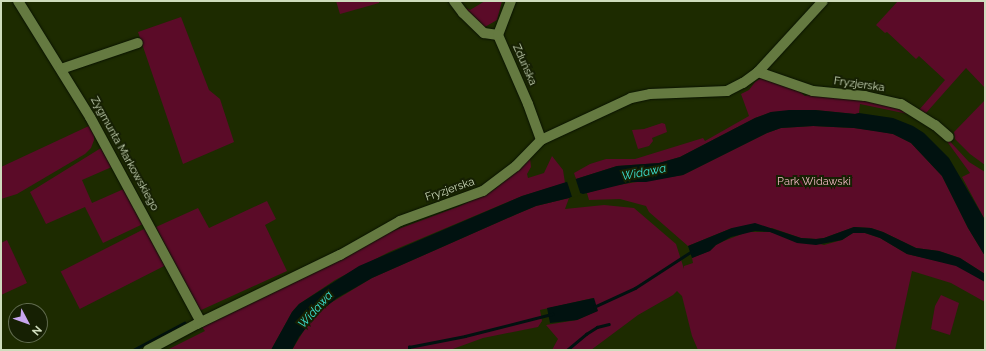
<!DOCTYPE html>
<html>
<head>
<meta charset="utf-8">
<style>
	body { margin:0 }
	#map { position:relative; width:986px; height:351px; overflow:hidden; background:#1d2b00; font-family:Raleway,sans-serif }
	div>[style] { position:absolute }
	.green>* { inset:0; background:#5b0b28; transform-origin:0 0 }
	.water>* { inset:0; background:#011210 }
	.pier>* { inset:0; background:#1d2b00; transform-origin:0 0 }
	.stream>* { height:2.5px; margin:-1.25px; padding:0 1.25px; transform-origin:1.25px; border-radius:1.25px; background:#011210 }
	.roads { filter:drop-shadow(0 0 1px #091200) drop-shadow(0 0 1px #091200) }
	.minor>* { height:10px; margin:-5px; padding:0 5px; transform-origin:5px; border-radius:5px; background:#657a41 }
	span { translate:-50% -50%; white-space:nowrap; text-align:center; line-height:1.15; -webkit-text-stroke:4px #162003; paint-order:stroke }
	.street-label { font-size:11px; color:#cfdcbd }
	.park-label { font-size:11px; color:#efb7c2 }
	.water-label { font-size:12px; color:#3ce1d2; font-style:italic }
	.frame { position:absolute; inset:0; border:2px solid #cfdcbd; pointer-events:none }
	.north { position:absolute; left:8px; top:303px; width:40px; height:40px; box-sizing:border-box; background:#162003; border:1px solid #606b4d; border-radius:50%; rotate:131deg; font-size:11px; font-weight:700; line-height:16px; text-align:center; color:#cfdcbd }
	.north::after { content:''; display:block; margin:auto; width:14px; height:18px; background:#c8a6ef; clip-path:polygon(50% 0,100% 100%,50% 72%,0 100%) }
</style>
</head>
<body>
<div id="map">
	<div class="green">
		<i style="clip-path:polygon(336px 1px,379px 1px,379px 3px,340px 14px)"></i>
		<i style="clip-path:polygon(485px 1px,502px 1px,497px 20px,483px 28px,463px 10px,466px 8px,470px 10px)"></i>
		<i style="clip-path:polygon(898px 1px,985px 1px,985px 88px,966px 68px,926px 113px,919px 110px,945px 80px,919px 56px,916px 59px,887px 32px,885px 33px,876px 25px)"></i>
		<i style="clip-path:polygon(181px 17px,209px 90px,220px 99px,234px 142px,183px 164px,138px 32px)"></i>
		<i style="clip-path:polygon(761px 78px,799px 91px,805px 96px,812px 94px,848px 98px,899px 107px,908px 114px,860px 104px,859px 113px,855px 114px,815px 110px,771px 112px,755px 118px,680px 157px,659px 163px,617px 166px,576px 179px,574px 173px,590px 164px,606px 159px,635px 159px,703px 138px,705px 141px,749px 116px,741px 94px,749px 90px,755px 82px)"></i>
		<i style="clip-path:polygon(985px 100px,985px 165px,970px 154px,955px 139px,954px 132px)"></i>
		<i style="clip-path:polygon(662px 123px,665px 124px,667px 132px,652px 138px,653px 141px,649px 146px,638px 149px,632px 130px,644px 129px)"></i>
		<i style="clip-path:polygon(91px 125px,95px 129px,94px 140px,91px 148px,85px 154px,17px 194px,1px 199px,1px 167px)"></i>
		<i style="clip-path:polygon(813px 126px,854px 128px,877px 131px,893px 134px,911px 143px,942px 176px,968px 228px,985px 256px,985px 274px,960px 258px,939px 251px,916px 248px,883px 232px,871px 228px,854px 227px,824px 238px,816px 239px,801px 238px,772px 228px,732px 228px,688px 246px,649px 212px,646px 206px,620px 199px,589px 200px,587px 193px,611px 186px,683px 175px,767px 133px,781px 128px)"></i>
		<i style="clip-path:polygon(945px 136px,969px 162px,985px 172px,985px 220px,962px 177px,970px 173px,946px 140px)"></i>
		<i style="clip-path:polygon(101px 148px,106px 152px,114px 166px,82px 180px,92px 203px,126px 188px,145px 223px,103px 243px,85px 207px,46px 224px,30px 192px)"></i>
		<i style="clip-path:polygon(552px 156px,563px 170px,565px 183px,522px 196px,389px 252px,335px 280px,299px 304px,292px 312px,271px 350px,167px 350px,205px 331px,202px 327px,377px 237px,460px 206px,495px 189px,530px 158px,531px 167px,527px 174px,528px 178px,544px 173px)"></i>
		<i style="clip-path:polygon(569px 198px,565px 209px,604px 205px,634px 208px,676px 244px,684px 269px,684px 266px,693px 263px,692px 258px,709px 251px,716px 245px,724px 241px,747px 232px,770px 232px,824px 245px,842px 240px,853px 233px,865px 233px,880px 238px,907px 254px,956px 265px,968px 271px,985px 282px,985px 302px,951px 283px,912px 271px,895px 350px,698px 350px,692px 336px,682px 296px,677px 291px,673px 295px,638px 315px,591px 350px,552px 350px,558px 339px,546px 325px,577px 320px,597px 311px,593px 298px,540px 310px,542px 321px,538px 327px,483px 338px,450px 350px,292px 350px,309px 322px,324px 307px,372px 278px,517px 214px,536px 206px)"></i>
		<i style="clip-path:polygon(267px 201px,276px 219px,265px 225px,287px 271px,199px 311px,156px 227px,198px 208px,209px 228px)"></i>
		<i style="left:148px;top:227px;width:42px;height:98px;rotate:63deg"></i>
		<i style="clip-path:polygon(7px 240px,27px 283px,1px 295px,1px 243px)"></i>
		<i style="clip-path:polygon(941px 295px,959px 303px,950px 335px,931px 329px,935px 306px)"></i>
	</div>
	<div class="water">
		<i style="clip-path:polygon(789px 110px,815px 110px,855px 114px,859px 113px,893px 118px,913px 126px,924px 133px,949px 158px,985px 220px,985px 256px,968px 228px,942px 176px,911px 143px,893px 134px,854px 128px,813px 126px,781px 128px,767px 133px,683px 175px,646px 182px,632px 182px,583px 194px,580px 193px,569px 198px,536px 206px,517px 214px,372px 278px,353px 289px,337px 298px,317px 314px,299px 337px,292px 350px,271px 350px,292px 312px,299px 304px,359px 266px,522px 196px,617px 166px,659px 163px,680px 157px,755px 118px,771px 112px)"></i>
		<i style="clip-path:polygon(755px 223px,801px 238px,816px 239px,824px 238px,854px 227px,871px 228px,883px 232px,916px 248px,939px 251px,960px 258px,985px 274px,985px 282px,956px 266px,907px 254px,880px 238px,865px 233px,853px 233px,842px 240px,816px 245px,797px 243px,770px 232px,755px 231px,731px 237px,716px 245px,710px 251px,692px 258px,688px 246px,732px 228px)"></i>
		<i style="clip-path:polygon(594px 298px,598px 311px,577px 320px,550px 323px,547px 308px)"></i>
	</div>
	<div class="pier">
		<i style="left:575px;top:177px;width:19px;height:9px;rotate:72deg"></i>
	</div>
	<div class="stream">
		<i style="left:594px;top:307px;width:45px;rotate:-24.9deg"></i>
		<i style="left:635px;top:288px;width:68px;rotate:-33deg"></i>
		<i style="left:133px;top:350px;width:58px;rotate:-27.9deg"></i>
		<i style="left:409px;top:350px;width:3px;rotate:-90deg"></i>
		<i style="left:409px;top:347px;width:57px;rotate:-11.1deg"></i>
		<i style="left:465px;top:336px;width:90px;rotate:-14.2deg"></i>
		<i style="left:567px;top:350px;width:25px;rotate:-40deg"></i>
		<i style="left:586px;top:334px;width:13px;rotate:-32deg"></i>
		<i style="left:597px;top:327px;width:12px;rotate:-14deg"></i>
	</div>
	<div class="roads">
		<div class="minor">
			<i style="left:18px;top:1px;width:137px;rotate:58.2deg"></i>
			<i style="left:90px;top:117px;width:233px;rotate:61.6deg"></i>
			<i style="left:454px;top:1px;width:15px;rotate:53deg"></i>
			<i style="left:463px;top:13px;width:29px;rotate:44deg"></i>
			<i style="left:484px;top:33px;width:14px;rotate:8deg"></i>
			<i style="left:511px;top:1px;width:36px;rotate:111deg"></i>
			<i style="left:498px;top:35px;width:75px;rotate:66.5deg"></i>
			<i style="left:528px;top:104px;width:38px;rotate:70deg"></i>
			<i style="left:61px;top:69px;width:81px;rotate:-18.7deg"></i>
			<i style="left:758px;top:72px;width:58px;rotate:19.1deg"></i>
			<i style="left:813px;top:91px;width:52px;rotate:5.5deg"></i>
			<i style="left:865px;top:96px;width:37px;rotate:13deg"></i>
			<i style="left:901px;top:104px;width:40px;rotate:32deg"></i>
			<i style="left:935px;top:125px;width:18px;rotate:41deg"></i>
			<i style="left:148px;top:350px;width:55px;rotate:-28deg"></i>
			<i style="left:197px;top:324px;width:159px;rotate:-25.8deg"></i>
			<i style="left:340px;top:255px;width:69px;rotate:-29.5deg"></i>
			<i style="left:400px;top:221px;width:88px;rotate:-19.9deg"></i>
			<i style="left:483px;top:191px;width:41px;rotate:-37.1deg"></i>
			<i style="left:516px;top:166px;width:36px;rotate:-46deg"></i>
			<i style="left:541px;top:140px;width:99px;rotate:-25deg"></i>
			<i style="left:631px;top:98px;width:19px;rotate:-12deg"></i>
			<i style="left:650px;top:94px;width:77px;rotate:-2.2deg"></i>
			<i style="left:727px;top:91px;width:18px;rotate:-27deg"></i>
			<i style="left:743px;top:83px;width:19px;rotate:-36deg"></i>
			<i style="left:758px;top:72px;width:96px;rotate:-47.5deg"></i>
		</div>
	</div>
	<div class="street-label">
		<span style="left:524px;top:65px;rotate:66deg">Zduńska</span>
		<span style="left:859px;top:85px;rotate:8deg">Fryzjerska</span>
		<span style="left:124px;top:154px;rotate:61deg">Zygmunta Markowskiego</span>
		<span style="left:450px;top:190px;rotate:-19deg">Fryzjerska</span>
	</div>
	<div class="park-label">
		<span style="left:814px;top:182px">Park Widawski</span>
	</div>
	<div class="water-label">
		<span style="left:644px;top:173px;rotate:-11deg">Widawa</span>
		<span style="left:316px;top:310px;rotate:-48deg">Widawa</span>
	</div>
	<div class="frame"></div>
	<div class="north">N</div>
</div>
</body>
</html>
